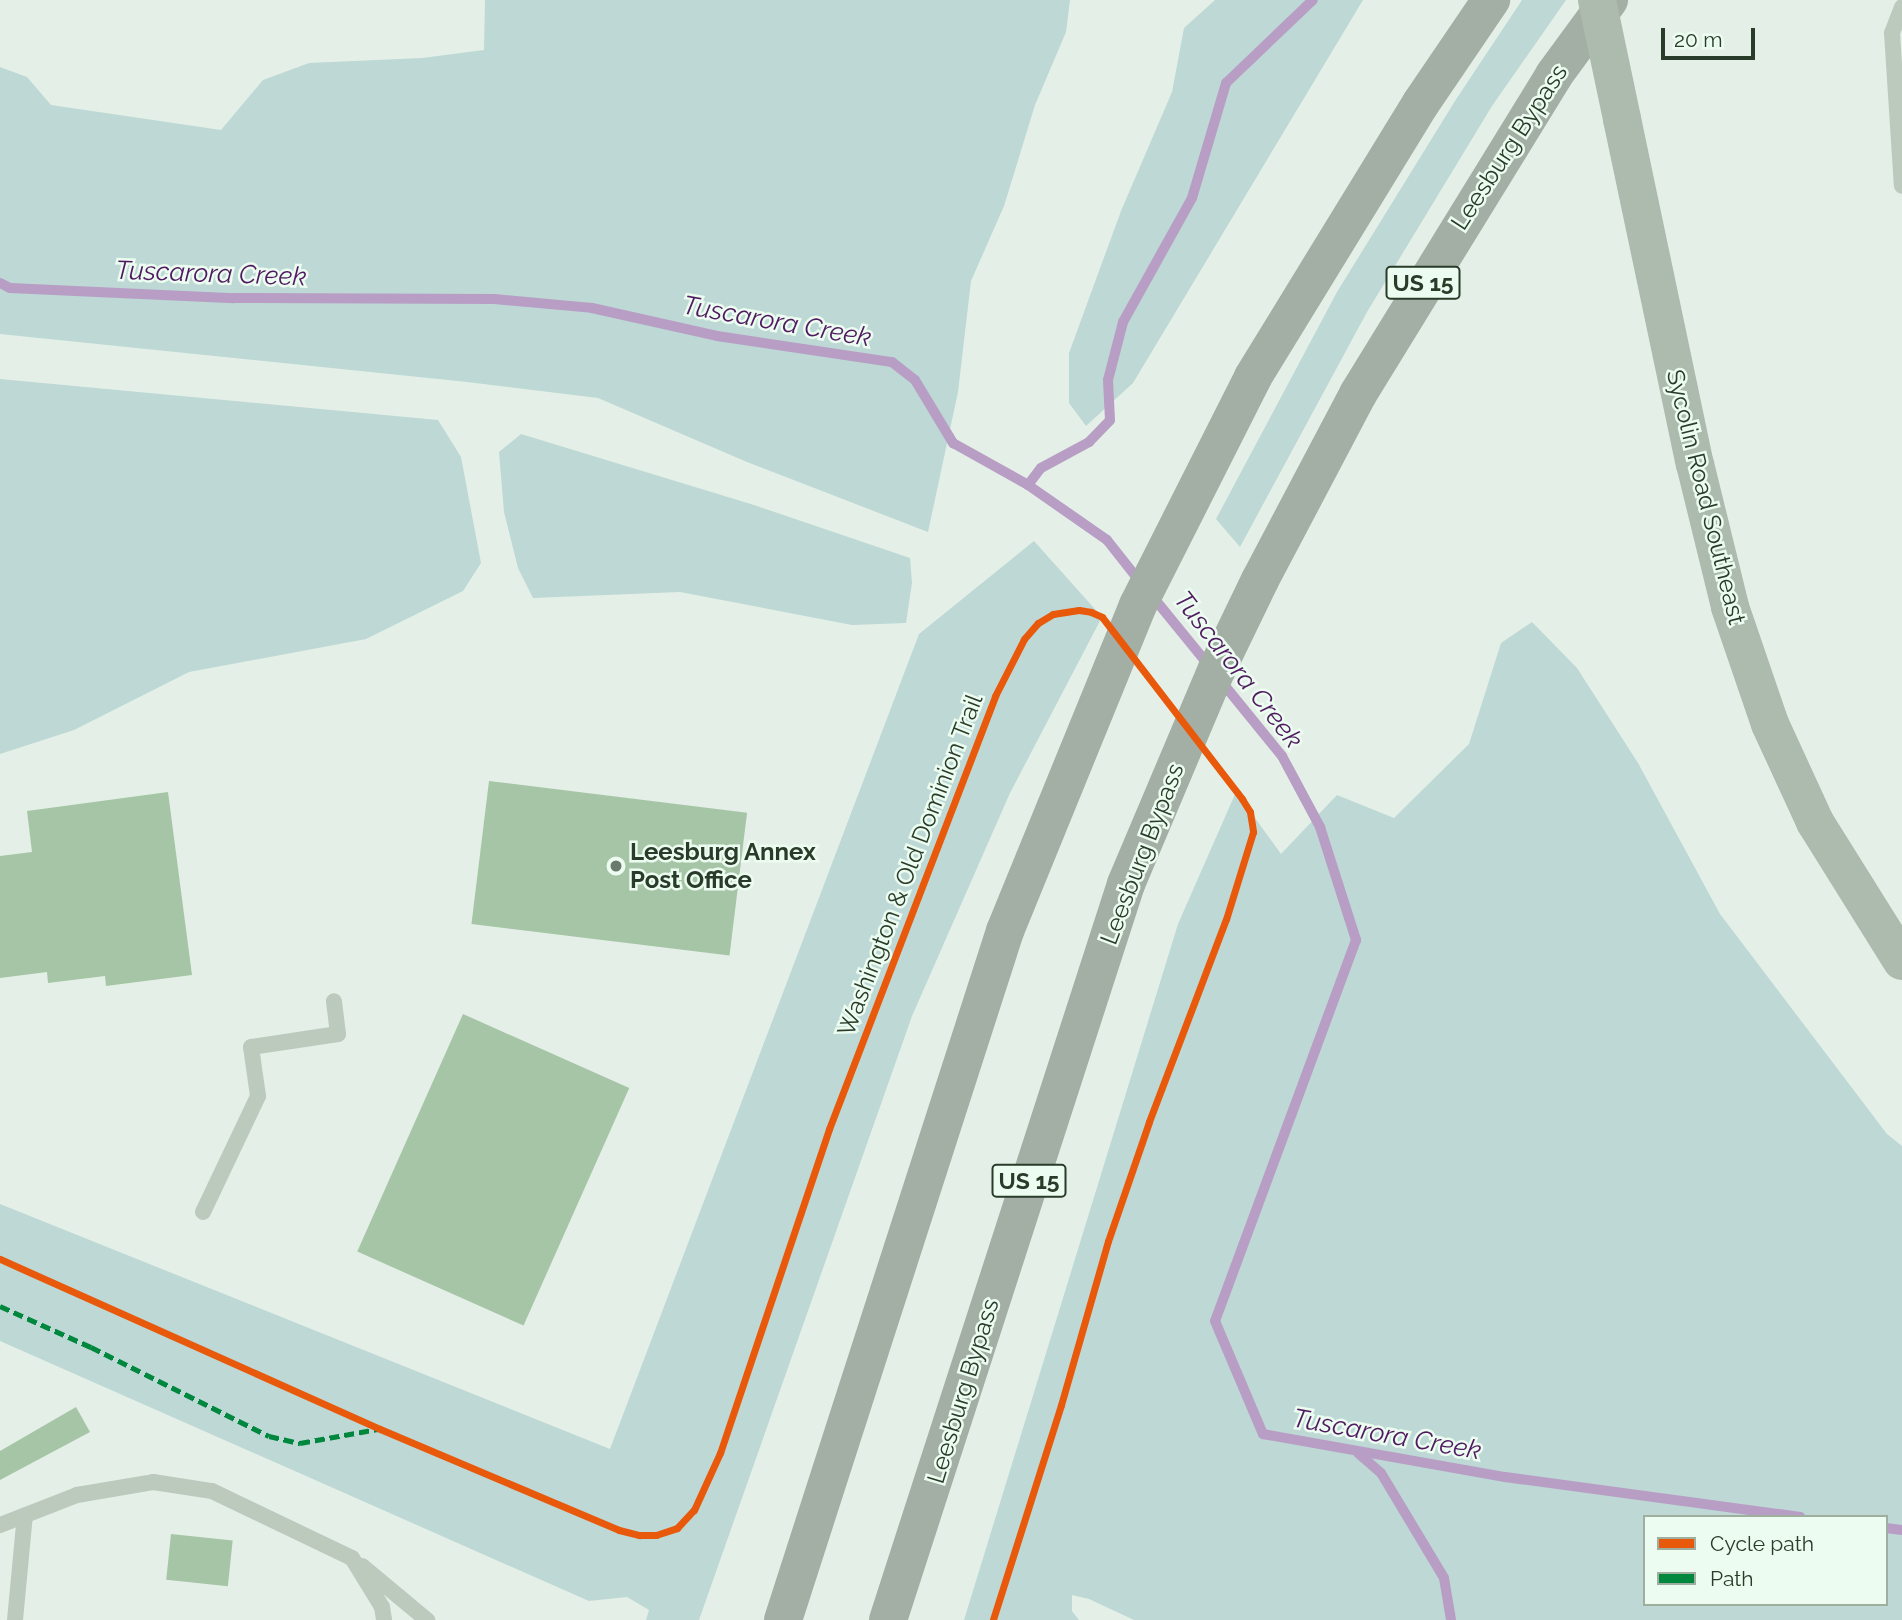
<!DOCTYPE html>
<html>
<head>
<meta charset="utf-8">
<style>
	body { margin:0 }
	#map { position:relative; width:1902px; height:1620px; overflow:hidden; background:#e4f0e7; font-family:Raleway,sans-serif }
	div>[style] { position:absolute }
	.green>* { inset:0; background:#bdd8d5 }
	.stream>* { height:10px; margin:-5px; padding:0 5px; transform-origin:5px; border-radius:5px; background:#b89ec4 }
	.building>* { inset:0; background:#a6c5a6; transform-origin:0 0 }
	.service>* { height:16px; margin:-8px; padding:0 8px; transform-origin:8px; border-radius:8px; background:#bccabe }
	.secondary>* { height:38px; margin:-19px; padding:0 19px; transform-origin:19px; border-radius:19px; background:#adbaae }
	.motorway>* { height:38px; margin:-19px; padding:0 19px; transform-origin:19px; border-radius:19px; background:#a3afa5 }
	.secondary-bridge>* { height:38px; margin:-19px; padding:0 19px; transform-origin:19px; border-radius:19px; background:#adbaae }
	.quiet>* { height:5px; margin-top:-2.5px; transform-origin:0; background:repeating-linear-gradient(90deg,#00873e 0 10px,transparent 0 15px) }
	.cycleway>* { height:7px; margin:-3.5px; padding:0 3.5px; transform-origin:3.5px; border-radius:3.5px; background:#e8590c }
	.dots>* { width:19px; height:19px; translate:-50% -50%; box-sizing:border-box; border:4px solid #ecfcf0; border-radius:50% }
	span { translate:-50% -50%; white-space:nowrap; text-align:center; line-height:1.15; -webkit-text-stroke:5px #ecfcf0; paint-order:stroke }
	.shield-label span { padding:2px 5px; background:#ecfcf0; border:2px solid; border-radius:5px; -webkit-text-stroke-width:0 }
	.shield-label { font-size:23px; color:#293b29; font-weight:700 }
	.street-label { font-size:24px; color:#293b29 }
	.poi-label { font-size:24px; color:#293b29; font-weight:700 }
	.left { translate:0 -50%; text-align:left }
	.water-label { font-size:26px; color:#501a61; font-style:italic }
	.legend { position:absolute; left:1643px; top:1515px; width:245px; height:91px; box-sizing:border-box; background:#ecfcf0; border:2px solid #9eafa0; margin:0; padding:9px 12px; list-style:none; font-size:21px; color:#293b29 }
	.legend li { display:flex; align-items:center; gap:14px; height:35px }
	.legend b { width:35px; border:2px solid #9eafa0 }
	.scale { position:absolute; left:1661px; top:28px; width:94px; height:32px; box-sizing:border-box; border:4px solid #293b29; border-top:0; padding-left:9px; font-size:21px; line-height:24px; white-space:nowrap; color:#293b29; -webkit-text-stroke:5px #ecfcf0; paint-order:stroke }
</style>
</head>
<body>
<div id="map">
	<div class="green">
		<i style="clip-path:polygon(485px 0,1070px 0,1066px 32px,1035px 105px,1004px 206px,971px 281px,958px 392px,928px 532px,747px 462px,598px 398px,467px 382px,0 334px,0 67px,27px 77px,51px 105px,221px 130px,263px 80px,309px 63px,422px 58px,484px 50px)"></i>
		<i style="clip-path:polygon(1215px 0,1363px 0,1133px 383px,1086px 426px,1069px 403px,1069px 353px,1121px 211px,1172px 92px,1184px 28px)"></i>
		<i style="clip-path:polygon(1522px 0,1566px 0,1492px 106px,1367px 312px,1240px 547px,1216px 519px,1337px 292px,1455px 101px)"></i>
		<i style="clip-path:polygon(0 379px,438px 420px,461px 457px,481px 563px,463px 591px,366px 639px,189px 672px,74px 730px,0 754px)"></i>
		<i style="clip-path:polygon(521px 434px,754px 505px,910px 558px,912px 583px,906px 623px,852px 625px,680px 592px,533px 598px,518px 568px,504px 512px,499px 452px)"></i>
		<i style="clip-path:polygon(1034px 541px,1102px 617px,1010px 793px,912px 1016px,699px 1620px,646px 1620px,649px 1610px,627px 1597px,589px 1601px,0 1341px,0 1204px,610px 1449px,919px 634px)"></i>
		<i style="clip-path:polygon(evenodd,1532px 622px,1577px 668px,1638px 763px,1720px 914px,1887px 1134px,1902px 1146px,1902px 1620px,1134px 1620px,1089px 1599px,1072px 1595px,1072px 1611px,1079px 1620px,964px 1620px,1178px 924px,1236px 792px,1281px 854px,1337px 795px,1394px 818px,1469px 744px,1501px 643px,1532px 622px,1645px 1517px,1886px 1517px,1886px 1604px,1645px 1604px,1645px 1517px)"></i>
	</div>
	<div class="stream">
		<i style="left:0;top:283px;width:11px;rotate:27deg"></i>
		<i style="left:10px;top:288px;width:224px;rotate:2.6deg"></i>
		<i style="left:234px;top:298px;width:260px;rotate:0.2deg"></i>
		<i style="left:494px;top:299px;width:98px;rotate:5.2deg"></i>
		<i style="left:592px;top:308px;width:128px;rotate:12.6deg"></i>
		<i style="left:717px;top:336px;width:177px;rotate:8.5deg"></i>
		<i style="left:892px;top:362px;width:29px;rotate:38deg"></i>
		<i style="left:915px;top:380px;width:74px;rotate:58.9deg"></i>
		<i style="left:953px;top:443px;width:86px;rotate:29.2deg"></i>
		<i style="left:1028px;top:485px;width:96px;rotate:34.8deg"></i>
		<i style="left:1107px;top:540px;width:55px;rotate:51.7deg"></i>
		<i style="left:1028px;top:485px;width:21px;rotate:-53deg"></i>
		<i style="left:1041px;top:468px;width:55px;rotate:-28.4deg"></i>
		<i style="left:1089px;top:442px;width:30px;rotate:-46deg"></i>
		<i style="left:1110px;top:420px;width:40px;rotate:-92.9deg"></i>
		<i style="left:1108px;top:380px;width:60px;rotate:-75.5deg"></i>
		<i style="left:1123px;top:322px;width:142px;rotate:-60.9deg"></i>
		<i style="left:1192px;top:198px;width:120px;rotate:-73.5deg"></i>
		<i style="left:1226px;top:83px;width:120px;rotate:-43.7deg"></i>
		<i style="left:1153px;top:597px;width:90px;rotate:50.8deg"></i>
		<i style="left:1221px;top:681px;width:97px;rotate:50.9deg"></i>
		<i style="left:1282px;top:756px;width:81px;rotate:61.8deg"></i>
		<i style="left:1320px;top:827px;width:119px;rotate:72.3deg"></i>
		<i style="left:1356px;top:940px;width:406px;rotate:110.3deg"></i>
		<i style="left:1215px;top:1321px;width:123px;rotate:67deg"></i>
		<i style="left:1263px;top:1434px;width:246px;rotate:10.1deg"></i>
		<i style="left:1505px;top:1477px;width:298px;rotate:7.7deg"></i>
		<i style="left:1358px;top:1453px;width:30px;rotate:41deg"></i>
		<i style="left:1381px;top:1473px;width:122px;rotate:59deg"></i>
		<i style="left:1444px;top:1578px;width:43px;rotate:80.5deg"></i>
		<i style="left:1886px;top:1528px;width:16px;rotate:7deg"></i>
	</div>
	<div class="building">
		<i style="left:489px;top:781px;width:260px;height:144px;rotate:7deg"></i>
		<i style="clip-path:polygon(168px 792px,192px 975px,106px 986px,105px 976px,48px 983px,47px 972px,0 978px,0 856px,32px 852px,27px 811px)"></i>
		<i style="left:463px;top:1014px;width:182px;height:260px;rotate:24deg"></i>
		<i style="clip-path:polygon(76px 1407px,90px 1432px,0 1480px,0 1451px)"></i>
		<i style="left:171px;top:1534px;width:62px;height:46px;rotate:6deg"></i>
	</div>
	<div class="service">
		<i style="left:1902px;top:7px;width:28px;rotate:111deg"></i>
		<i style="left:1892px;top:33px;width:153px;rotate:86.3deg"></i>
		<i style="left:203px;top:1212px;width:128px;rotate:-64.6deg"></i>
		<i style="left:258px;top:1096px;width:49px;rotate:-98.1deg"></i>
		<i style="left:251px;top:1047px;width:88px;rotate:-8.5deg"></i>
		<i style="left:338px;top:1034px;width:33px;rotate:-97deg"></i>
		<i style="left:0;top:1525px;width:83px;rotate:-21.3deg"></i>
		<i style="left:77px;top:1495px;width:77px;rotate:-9.7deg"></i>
		<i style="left:153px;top:1482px;width:60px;rotate:8.7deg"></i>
		<i style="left:212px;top:1491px;width:155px;rotate:25.6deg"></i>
		<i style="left:352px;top:1558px;width:57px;rotate:58.5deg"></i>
		<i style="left:382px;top:1607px;width:13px;rotate:81deg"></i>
		<i style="left:362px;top:1566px;width:85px;rotate:39.7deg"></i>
		<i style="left:15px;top:1620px;width:105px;rotate:-84.6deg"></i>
	</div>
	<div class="secondary">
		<i style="left:1622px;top:119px;width:353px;rotate:78.1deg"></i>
		<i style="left:1695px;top:464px;width:147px;rotate:76.2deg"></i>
		<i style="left:1730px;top:607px;width:124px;rotate:71.1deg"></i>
		<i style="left:1770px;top:724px;width:108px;rotate:65.3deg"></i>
		<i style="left:1815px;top:822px;width:164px;rotate:58deg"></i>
	</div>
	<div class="motorway">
		<i style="left:783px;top:1620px;width:724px;rotate:-72.14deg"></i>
		<i style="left:1005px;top:931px;width:352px;rotate:-67.8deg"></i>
		<i style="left:1138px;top:605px;width:255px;rotate:-63.2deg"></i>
		<i style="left:1253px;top:377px;width:321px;rotate:-58.5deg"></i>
		<i style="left:1421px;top:103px;width:125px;rotate:-55.8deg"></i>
		<i style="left:888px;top:1620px;width:774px;rotate:-72.08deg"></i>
		<i style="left:1126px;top:884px;width:233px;rotate:-67.1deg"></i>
		<i style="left:1217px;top:669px;width:99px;rotate:-64.2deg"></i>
		<i style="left:1260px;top:580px;width:210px;rotate:-62.2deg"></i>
		<i style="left:1358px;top:394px;width:374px;rotate:-58.4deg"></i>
		<i style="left:1554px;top:75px;width:93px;rotate:-53.7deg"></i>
	</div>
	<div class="secondary-bridge">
		<i style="left:1597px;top:0;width:122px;rotate:78.1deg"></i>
	</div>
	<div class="quiet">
		<i style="left:0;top:1306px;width:100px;rotate:24.3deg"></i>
		<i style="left:91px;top:1347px;width:199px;rotate:26.6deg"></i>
		<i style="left:269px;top:1436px;width:32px;rotate:13deg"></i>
		<i style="left:300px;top:1443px;width:79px;rotate:-10.2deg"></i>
	</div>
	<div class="cycleway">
		<i style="left:0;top:1259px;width:416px;rotate:24.1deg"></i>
		<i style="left:380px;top:1429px;width:259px;rotate:22.9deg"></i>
		<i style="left:619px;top:1530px;width:21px;rotate:14deg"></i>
		<i style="left:639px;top:1535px;width:17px"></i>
		<i style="left:656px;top:1535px;width:22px;rotate:-18deg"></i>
		<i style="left:677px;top:1528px;width:25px;rotate:-47deg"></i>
		<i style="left:694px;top:1510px;width:63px;rotate:-65.5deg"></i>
		<i style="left:720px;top:1453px;width:342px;rotate:-71.4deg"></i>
		<i style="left:829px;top:1129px;width:464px;rotate:-69deg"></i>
		<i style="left:995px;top:696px;width:64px;rotate:-63deg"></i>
		<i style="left:1024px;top:639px;width:21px;rotate:-49deg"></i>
		<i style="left:1038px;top:623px;width:17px;rotate:-31deg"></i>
		<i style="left:1053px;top:614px;width:26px;rotate:-9deg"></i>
		<i style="left:1079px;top:610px;width:12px;rotate:9deg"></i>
		<i style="left:1091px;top:612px;width:12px;rotate:24deg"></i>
		<i style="left:1102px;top:617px;width:230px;rotate:52.4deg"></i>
		<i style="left:1242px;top:799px;width:15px;rotate:58deg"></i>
		<i style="left:1250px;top:812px;width:20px;rotate:81deg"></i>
		<i style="left:1253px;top:832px;width:91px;rotate:107.2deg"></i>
		<i style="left:1226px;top:919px;width:217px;rotate:110.8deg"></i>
		<i style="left:1149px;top:1122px;width:126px;rotate:109deg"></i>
		<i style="left:1108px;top:1241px;width:171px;rotate:106deg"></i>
		<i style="left:1061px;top:1405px;width:225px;rotate:107.6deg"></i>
	</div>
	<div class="dots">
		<i style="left:616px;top:866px;background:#6a7a6c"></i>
	</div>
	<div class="shield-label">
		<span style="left:1423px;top:283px">US 15</span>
		<span style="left:1029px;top:1181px">US 15</span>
	</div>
	<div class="street-label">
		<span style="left:1509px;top:147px;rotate:-57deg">Leesburg Bypass</span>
		<span style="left:1706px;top:497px;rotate:76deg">Sycolin Road Southeast</span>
		<span style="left:1142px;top:854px;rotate:-69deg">Leesburg Bypass</span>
		<span style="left:910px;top:865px;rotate:-69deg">Washington &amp; Old Dominion Trail</span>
		<span style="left:963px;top:1391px;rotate:-73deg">Leesburg Bypass</span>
	</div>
	<div class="poi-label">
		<span class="left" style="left:630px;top:866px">Leesburg Annex<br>Post Office</span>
	</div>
	<div class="water-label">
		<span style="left:211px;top:274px;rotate:2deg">Tuscarora Creek</span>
		<span style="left:777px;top:322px;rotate:10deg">Tuscarora Creek</span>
		<span style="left:1238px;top:670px;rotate:52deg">Tuscarora Creek</span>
		<span style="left:1387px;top:1435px;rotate:10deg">Tuscarora Creek</span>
	</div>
	<ul class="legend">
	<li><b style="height:9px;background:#e8590c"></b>Cycle path</li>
	<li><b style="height:9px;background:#00873e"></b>Path</li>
	</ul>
	<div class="scale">20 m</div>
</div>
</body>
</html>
